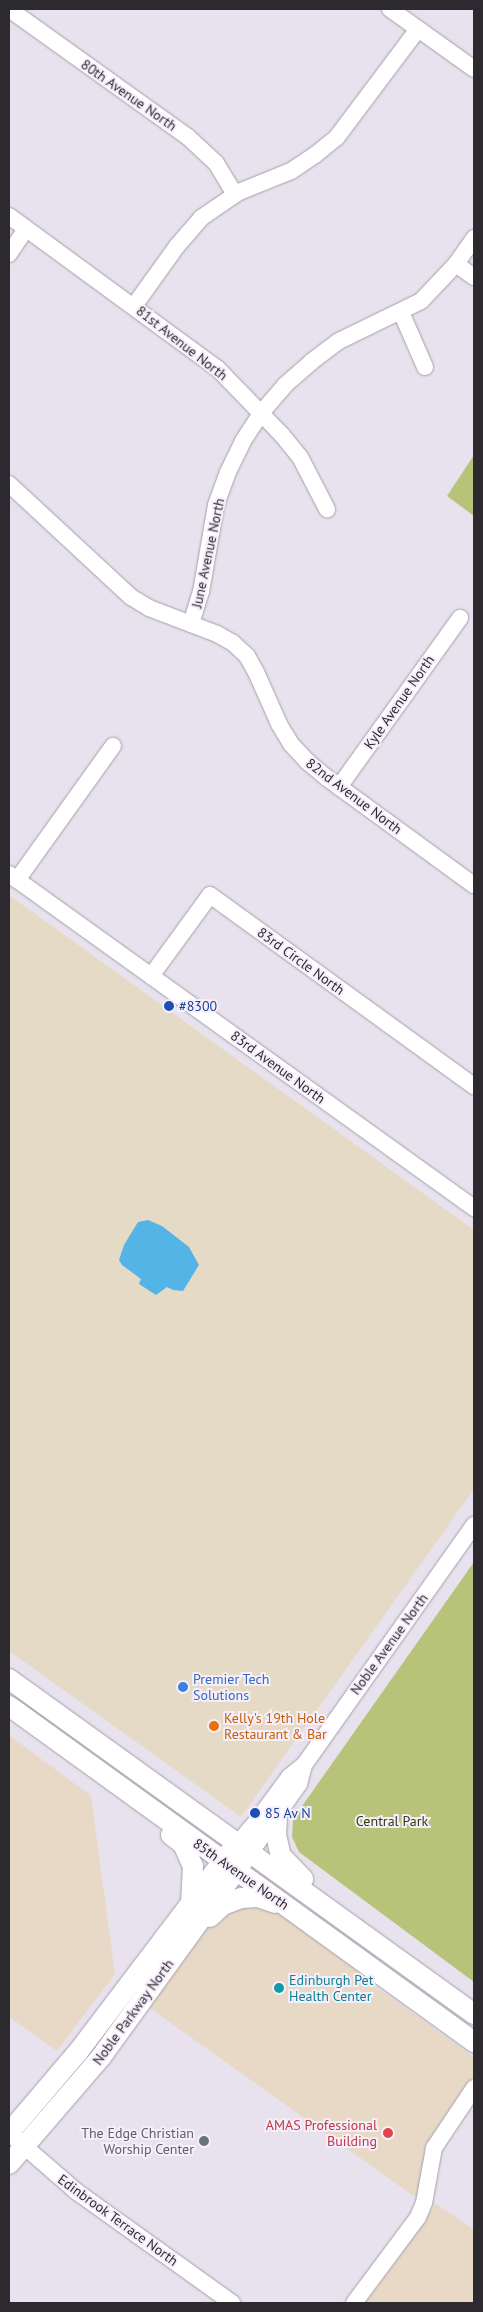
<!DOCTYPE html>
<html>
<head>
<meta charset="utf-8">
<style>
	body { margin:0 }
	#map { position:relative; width:483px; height:2312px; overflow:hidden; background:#e8e2ee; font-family:"PT Sans",sans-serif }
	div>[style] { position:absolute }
	.commercial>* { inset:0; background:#e7d9c6 }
	.industrial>* { inset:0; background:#e5dac5 }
	.green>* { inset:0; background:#b6c378 }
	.water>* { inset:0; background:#55b4e6 }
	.roads { filter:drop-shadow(0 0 1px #a59fab) drop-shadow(0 0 1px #a59fab) }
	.minor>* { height:16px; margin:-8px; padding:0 8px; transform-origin:8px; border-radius:8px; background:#fff }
	.major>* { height:20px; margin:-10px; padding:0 10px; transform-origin:10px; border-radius:10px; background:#fff }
	.dots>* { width:14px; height:14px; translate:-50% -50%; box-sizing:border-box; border:2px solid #f6effb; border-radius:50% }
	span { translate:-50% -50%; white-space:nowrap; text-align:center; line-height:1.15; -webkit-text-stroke:4px #f6effb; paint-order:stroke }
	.street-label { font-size:14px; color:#2d2a2f }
	.transit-label { font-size:14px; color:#164399 }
	.left { translate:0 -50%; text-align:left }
	.shop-label { font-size:14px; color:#366cbe }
	.food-label { font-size:14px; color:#c56008 }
	.park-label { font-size:14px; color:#333913 }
	.culture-label { font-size:14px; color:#0d838f }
	.health-label { font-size:14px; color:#be3a42 }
	.right { translate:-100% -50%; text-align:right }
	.worship-label { font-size:14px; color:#5b616d }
	.frame { position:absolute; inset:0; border:10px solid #2d2a2f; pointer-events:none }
</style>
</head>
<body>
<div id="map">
	<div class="commercial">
		<i style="clip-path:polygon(9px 1735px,91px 1796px,115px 1974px,57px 2051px,9px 2017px)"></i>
		<i style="clip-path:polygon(238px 1904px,270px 1905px,340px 1954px,379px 1989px,474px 2057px,474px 2075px,432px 2136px,425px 2150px,419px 2200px,147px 2006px,218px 1914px)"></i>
		<i style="clip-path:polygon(435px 2203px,474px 2230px,474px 2303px,365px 2303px,426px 2220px)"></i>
	</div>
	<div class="industrial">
		<i style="clip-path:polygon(9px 895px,474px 1230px,474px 1489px,241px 1817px,9px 1651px)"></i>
	</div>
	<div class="green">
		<i style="clip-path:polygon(474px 455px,474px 516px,447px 496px)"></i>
		<i style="clip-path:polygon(474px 1562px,474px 1982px,299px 1852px,292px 1837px,293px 1819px)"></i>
	</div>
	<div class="water">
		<i style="clip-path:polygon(148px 1220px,162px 1226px,189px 1247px,199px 1265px,183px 1291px,173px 1290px,167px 1287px,156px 1295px,139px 1284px,141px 1279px,122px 1265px,119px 1260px,124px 1245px,138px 1222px)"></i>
	</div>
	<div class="roads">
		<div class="minor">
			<i style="left:9px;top:9px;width:220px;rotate:35.6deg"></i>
			<i style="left:188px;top:137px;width:38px;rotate:43deg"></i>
			<i style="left:216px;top:163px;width:37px;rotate:59deg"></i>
			<i style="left:390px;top:9px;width:103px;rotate:35.5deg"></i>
			<i style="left:9px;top:216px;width:258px;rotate:36.2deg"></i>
			<i style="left:217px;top:368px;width:93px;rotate:45.9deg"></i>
			<i style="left:282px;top:435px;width:28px;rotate:51deg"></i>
			<i style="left:300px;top:457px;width:59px;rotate:62.6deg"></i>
			<i style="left:9px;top:254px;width:30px;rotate:-56deg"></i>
			<i style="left:456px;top:264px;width:22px;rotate:36deg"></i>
			<i style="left:134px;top:306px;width:74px;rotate:-54.4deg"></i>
			<i style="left:177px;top:246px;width:37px;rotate:-49deg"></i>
			<i style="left:201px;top:218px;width:46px;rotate:-34.4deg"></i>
			<i style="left:239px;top:192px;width:56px;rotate:-22deg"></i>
			<i style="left:291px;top:171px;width:29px;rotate:-34deg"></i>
			<i style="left:315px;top:155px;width:28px;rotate:-39deg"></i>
			<i style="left:337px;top:137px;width:135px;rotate:-53.1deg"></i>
			<i style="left:401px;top:312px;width:60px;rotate:66.4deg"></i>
			<i style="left:9px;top:484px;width:166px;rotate:42.8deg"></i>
			<i style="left:131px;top:597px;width:21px;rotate:31deg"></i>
			<i style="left:149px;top:608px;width:73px;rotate:20.9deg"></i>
			<i style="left:217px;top:634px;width:18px;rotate:29deg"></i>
			<i style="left:233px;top:643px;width:19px;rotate:43deg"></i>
			<i style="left:247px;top:656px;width:18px;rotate:61deg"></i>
			<i style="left:256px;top:672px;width:57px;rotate:66.1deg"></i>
			<i style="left:279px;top:724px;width:23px;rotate:59deg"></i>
			<i style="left:291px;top:744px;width:25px;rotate:47deg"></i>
			<i style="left:308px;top:762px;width:25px;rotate:40deg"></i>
			<i style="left:327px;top:778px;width:182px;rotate:36.1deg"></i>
			<i style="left:191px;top:624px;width:34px;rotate:-73deg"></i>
			<i style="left:201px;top:592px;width:88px;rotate:-80.2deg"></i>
			<i style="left:216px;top:505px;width:35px;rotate:-70deg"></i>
			<i style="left:228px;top:472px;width:34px;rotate:-64deg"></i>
			<i style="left:243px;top:441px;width:33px;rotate:-57deg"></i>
			<i style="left:261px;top:413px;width:37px;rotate:-49deg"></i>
			<i style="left:285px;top:385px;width:35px;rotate:-41deg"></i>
			<i style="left:311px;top:362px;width:35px;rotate:-37deg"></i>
			<i style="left:339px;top:341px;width:91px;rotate:-26deg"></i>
			<i style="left:421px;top:301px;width:51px;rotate:-46.6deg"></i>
			<i style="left:456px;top:264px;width:32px;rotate:-55deg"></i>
			<i style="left:339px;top:787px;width:208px;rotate:-54.4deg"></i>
			<i style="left:9px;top:874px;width:573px;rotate:35.69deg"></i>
			<i style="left:17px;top:880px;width:165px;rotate:-54.4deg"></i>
			<i style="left:151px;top:976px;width:100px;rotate:-53.9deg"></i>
			<i style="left:210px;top:895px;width:326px;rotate:35.9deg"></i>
			<i style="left:237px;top:1844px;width:29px;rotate:-49deg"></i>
			<i style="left:256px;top:1822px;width:56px;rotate:-53.7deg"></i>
			<i style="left:289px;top:1777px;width:19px;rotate:-39deg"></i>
			<i style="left:304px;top:1765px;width:294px;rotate:-54.7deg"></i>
			<i style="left:250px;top:1853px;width:85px;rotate:-54.6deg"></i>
			<i style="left:299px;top:1784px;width:20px;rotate:-75deg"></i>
			<i style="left:16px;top:2139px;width:81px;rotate:41deg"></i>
			<i style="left:77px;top:2192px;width:191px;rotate:35.6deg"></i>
			<i style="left:354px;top:2303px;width:107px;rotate:-53.3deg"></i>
			<i style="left:418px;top:2217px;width:15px;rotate:-67deg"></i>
			<i style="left:424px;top:2203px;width:56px;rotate:-79.7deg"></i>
			<i style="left:434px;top:2148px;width:72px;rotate:-56.3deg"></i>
		</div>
		<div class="major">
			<i style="left:9px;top:1679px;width:573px;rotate:35.77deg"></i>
			<i style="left:9px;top:1706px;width:574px;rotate:35.85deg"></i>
			<i style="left:277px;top:1817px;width:18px;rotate:93deg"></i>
			<i style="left:276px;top:1835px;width:22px;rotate:77deg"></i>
			<i style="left:281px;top:1856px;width:32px;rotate:46deg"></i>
			<i style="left:171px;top:1835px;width:15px;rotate:37deg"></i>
			<i style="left:183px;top:1844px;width:24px;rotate:66deg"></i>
			<i style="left:193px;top:1866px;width:34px;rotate:93deg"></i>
			<i style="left:210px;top:1917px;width:18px;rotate:-43deg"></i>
			<i style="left:223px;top:1905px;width:19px;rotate:-21deg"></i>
			<i style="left:241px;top:1898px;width:17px;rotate:-3deg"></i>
			<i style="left:258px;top:1897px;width:18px;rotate:19deg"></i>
			<i style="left:9px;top:2133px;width:106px;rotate:-49.6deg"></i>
			<i style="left:78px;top:2052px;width:251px;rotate:-52.8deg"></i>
			<i style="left:9px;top:2164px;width:141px;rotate:-49.3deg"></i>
			<i style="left:101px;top:2057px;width:242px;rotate:-54.1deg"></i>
		</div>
	</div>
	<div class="dots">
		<i style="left:169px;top:1006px;background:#1a4fb4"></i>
		<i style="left:183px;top:1687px;background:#3f7fe0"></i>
		<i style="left:214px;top:1726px;background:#e8710a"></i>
		<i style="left:255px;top:1813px;background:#1a4fb4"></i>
		<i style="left:279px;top:1988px;background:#0f9aa8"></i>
		<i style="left:388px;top:2133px;background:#e0444e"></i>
		<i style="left:204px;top:2141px;background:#6b7280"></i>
	</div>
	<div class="street-label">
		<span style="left:129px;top:95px;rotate:35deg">80th Avenue North</span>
		<span style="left:182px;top:343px;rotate:38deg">81st Avenue North</span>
		<span style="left:208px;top:553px;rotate:-78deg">June Avenue North</span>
		<span style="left:399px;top:702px;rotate:-55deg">Kyle Avenue North</span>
		<span style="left:354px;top:796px;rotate:37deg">82nd Avenue North</span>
		<span style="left:301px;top:961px;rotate:36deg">83rd Circle North</span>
		<span style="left:278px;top:1067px;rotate:36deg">83rd Avenue North</span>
		<span style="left:389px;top:1644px;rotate:-54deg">Noble Avenue North</span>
		<span style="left:241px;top:1874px;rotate:35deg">85th Avenue North</span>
		<span style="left:133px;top:2012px;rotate:-54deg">Noble Parkway North</span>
		<span style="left:118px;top:2220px;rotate:36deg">Edinbrook Terrace North</span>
	</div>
	<div class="transit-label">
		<span class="left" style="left:179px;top:1006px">#8300</span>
		<span class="left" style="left:265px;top:1813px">85 Av N</span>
	</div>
	<div class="shop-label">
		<span class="left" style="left:193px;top:1687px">Premier Tech<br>Solutions</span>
	</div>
	<div class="food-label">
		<span class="left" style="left:224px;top:1726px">Kelly's 19th Hole<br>Restaurant &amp; Bar</span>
	</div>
	<div class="park-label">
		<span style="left:392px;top:1821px">Central Park</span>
	</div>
	<div class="culture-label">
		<span class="left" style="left:289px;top:1988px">Edinburgh Pet<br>Health Center</span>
	</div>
	<div class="health-label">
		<span class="right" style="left:377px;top:2133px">AMAS Professional<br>Building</span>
	</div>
	<div class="worship-label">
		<span class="right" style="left:194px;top:2141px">The Edge Christian<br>Worship Center</span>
	</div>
	<div class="frame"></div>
</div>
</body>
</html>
